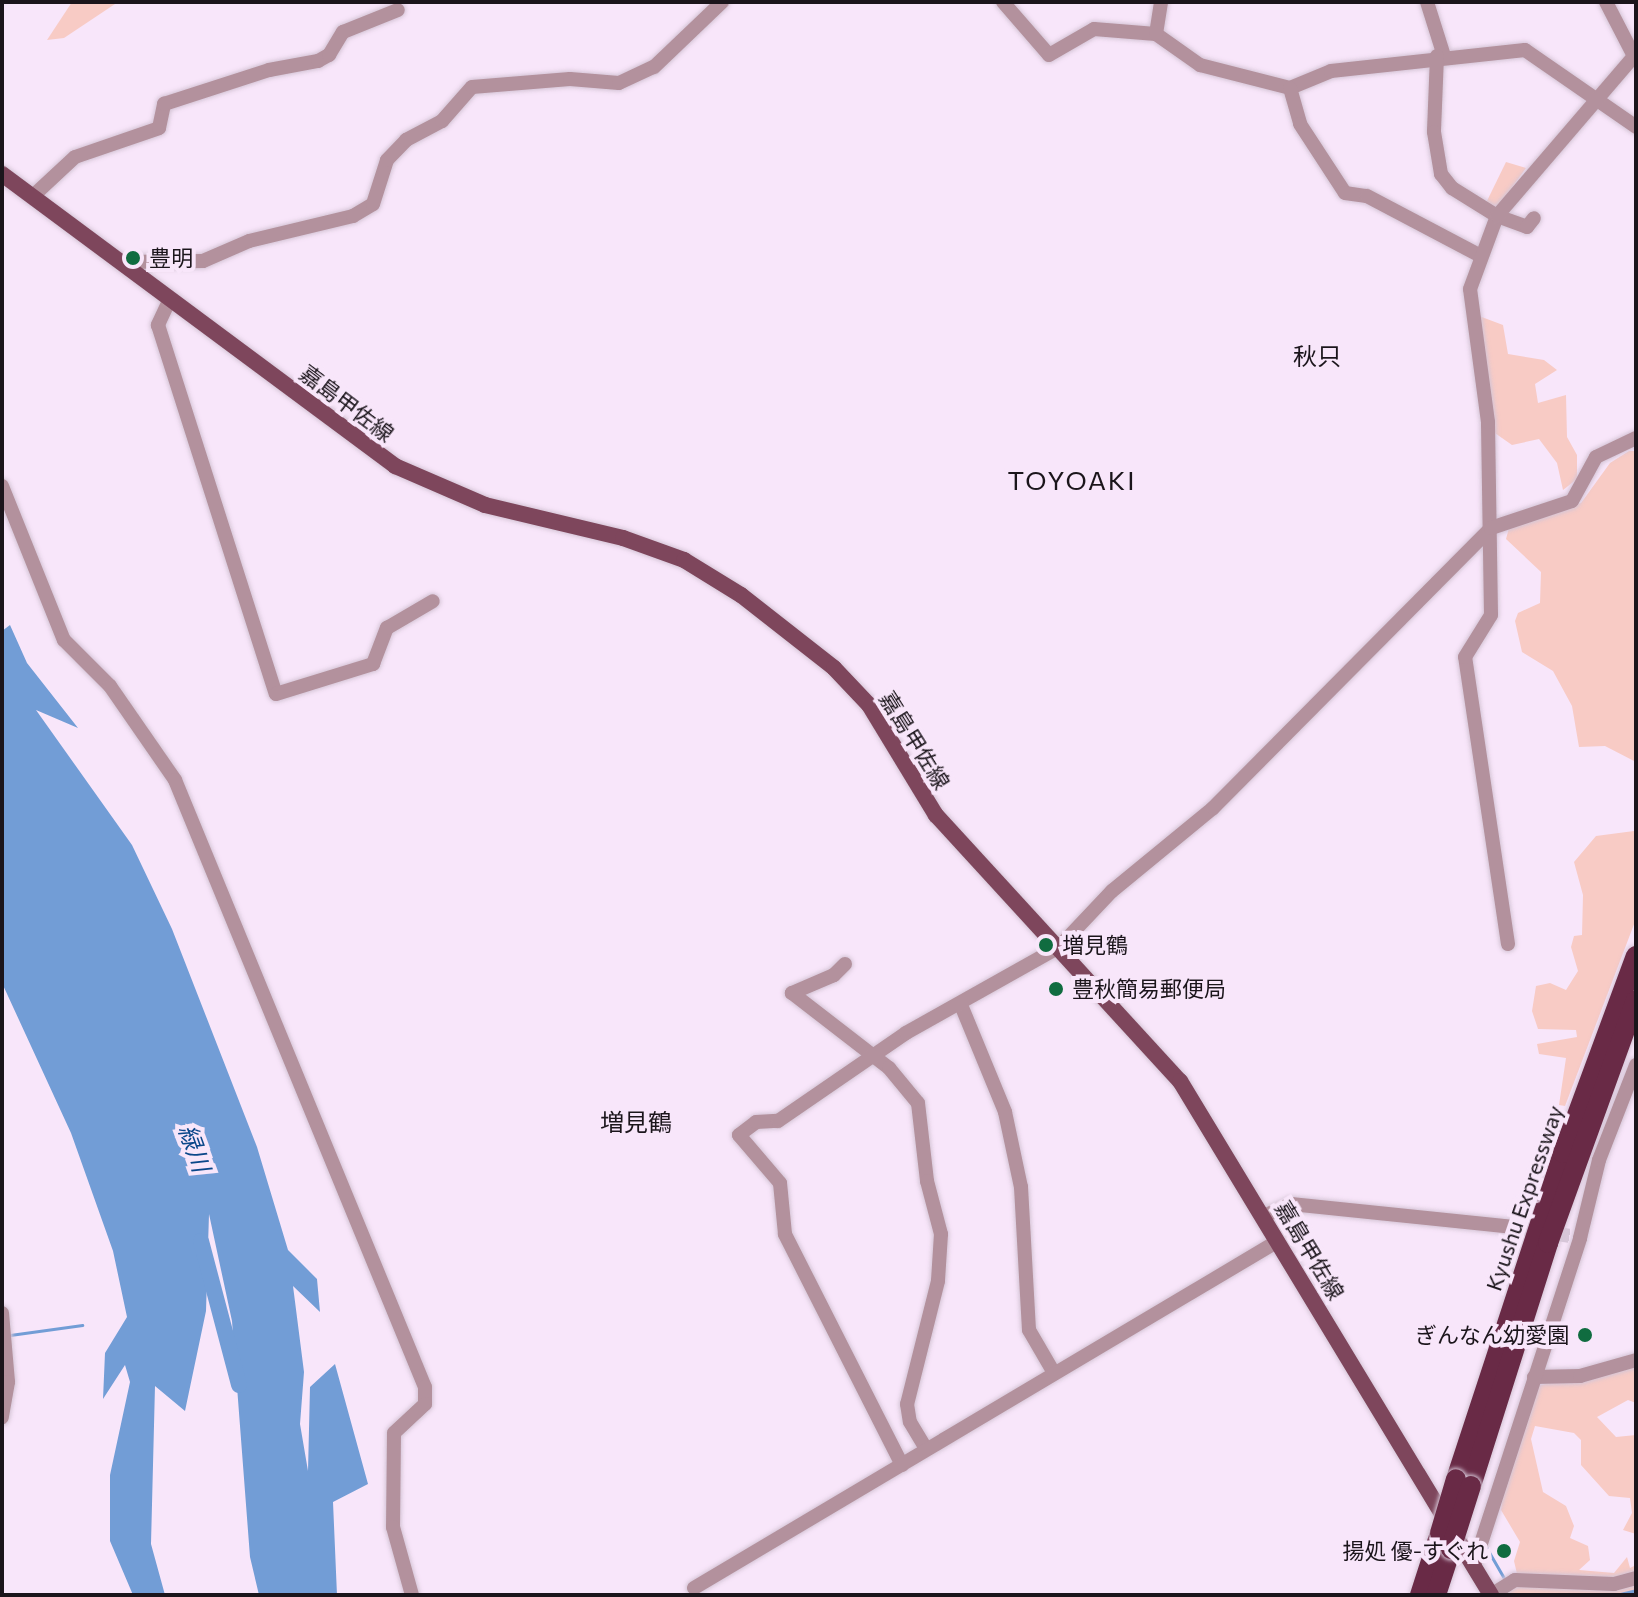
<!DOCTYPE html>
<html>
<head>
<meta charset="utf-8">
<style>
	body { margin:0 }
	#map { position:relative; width:1638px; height:1597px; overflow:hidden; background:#f8e6fa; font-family:Commissioner,"Noto Sans JP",sans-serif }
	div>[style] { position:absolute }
	.green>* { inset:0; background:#f8cbc5 }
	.water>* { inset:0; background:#729dd6 }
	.stream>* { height:3px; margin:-1.5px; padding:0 1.5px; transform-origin:1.5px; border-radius:1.5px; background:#729dd6 }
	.river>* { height:16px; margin:-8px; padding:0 8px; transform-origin:8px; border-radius:8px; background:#729dd6 }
	.minor-tunnel>* { height:14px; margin-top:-7px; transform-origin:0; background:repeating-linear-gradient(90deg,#d7c7d9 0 14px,transparent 0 21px) }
	.roads { filter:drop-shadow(0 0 2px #d5c5d6) drop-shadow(0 0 2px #d5c5d6) }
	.minor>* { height:14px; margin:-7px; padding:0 7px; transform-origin:7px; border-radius:7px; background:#b3919d }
	.major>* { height:16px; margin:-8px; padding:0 8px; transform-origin:8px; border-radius:8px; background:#7e465c }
	.highway>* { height:20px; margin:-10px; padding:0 10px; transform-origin:10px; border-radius:10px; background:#692a46 }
	.bridges { filter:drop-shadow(0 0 2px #d5c5d6) drop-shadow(0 0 2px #d5c5d6) }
	.highway-bridge>* { height:20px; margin:-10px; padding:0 10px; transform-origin:10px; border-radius:10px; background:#692a46 }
	.dots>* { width:22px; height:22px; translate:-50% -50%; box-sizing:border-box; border:4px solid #f8e6fa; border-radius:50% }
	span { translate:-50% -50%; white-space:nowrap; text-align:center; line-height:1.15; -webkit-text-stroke:8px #f8e6fa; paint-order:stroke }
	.poi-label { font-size:22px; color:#1b151b }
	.left { translate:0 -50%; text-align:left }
	.right { translate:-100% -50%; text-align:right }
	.street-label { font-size:22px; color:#1b151b }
	.neighbourhood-label { font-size:24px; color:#1b151b }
	.water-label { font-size:24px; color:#0a478a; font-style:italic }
	.quarter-label { font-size:26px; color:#1b151b; letter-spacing:2px }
	.frame { position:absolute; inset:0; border:4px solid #1b151b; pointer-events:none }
</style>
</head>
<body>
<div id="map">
	<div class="green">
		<i style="clip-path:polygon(72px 2px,118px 2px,64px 38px,47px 40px)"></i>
		<i style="clip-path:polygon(1506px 162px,1526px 168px,1495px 211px,1485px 205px)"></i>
		<i style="clip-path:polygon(1479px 316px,1503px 325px,1508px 354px,1544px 360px,1557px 370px,1535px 384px,1538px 403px,1566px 395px,1567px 437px,1577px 455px,1577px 479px,1563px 490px,1557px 463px,1539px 439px,1512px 445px,1492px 431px)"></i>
		<i style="clip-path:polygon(1629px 451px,1636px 451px,1636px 762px,1605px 746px,1579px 747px,1572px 706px,1553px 671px,1522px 652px,1515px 621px,1518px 613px,1540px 603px,1541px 572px,1506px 539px,1509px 528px,1581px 503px,1610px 463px)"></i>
		<i style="clip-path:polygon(1634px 831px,1636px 919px,1565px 1106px,1559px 1105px,1566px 1058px,1539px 1054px,1537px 1044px,1577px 1037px,1576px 1030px,1538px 1029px,1532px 1011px,1536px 986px,1550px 983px,1566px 990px,1578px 971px,1571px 947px,1574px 936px,1582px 935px,1583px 895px,1574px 862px,1596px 836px)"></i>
		<i style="clip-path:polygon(1636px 1363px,1636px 1403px,1628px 1400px,1597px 1417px,1616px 1437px,1636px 1435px,1636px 1534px,1623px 1530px,1632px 1513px,1630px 1498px,1609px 1496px,1581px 1465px,1581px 1440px,1574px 1433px,1535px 1426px,1531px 1439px,1543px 1492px,1566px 1506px,1574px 1526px,1570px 1538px,1588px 1546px,1590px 1560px,1579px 1570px,1614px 1573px,1627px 1557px,1630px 1568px,1636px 1565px,1636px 1595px,1504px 1595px,1518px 1578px,1514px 1561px,1520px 1542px,1501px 1510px,1503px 1491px,1537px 1386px)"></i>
	</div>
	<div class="water">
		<i style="clip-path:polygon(10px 625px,27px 663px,78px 728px,36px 710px,132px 845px,172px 929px,257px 1147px,288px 1250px,317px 1279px,320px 1312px,293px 1286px,304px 1372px,300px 1424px,308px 1471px,310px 1387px,335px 1364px,368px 1484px,333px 1502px,337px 1595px,259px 1595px,250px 1557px,232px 1321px,209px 1214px,206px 1311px,185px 1411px,155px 1386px,151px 1544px,165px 1595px,133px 1595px,110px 1541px,110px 1475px,130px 1382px,125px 1365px,103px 1399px,105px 1353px,127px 1317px,113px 1251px,71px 1133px,2px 983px,2px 631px)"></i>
	</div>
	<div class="stream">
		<i style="left:10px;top:1335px;width:73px;rotate:-7.9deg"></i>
		<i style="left:1486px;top:1547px;width:39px;rotate:60deg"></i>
		<i style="left:1616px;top:1595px;width:21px;rotate:-14deg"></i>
	</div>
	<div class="river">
		<i style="left:201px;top:1241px;width:149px;rotate:75.2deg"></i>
	</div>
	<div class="minor-tunnel">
		<i style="left:1514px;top:1227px;width:57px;rotate:9.1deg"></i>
	</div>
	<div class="roads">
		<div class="minor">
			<i style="left:1003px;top:2px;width:70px;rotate:49deg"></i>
			<i style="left:1049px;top:55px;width:52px;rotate:-30deg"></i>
			<i style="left:1094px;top:29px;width:62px;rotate:4.6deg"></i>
			<i style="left:1156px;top:34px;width:54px;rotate:35.2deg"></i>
			<i style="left:1200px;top:65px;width:93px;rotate:14.3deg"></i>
			<i style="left:1290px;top:88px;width:44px;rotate:-22.5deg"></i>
			<i style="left:1331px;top:71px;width:195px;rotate:-6.2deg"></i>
			<i style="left:1525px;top:50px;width:135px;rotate:34.7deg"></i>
			<i style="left:1427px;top:2px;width:57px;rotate:72.5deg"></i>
			<i style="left:1606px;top:2px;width:61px;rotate:62.6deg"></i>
			<i style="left:1156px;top:34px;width:32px;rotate:-81deg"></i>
			<i style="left:1437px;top:56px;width:76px;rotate:92.3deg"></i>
			<i style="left:1434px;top:132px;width:43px;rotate:80.5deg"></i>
			<i style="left:1441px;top:174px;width:18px;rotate:52deg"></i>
			<i style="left:1452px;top:188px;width:53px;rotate:31.9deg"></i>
			<i style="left:1497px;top:216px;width:32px;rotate:20deg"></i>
			<i style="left:1527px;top:227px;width:11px;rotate:-52deg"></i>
			<i style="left:1290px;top:88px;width:37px;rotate:74deg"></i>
			<i style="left:1300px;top:124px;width:82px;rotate:56.9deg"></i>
			<i style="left:1345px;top:193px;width:22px;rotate:8deg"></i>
			<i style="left:1367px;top:196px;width:127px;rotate:27.8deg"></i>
			<i style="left:33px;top:196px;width:57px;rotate:-42.9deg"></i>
			<i style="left:75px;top:157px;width:89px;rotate:-19deg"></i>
			<i style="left:159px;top:128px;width:25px;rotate:-78deg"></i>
			<i style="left:164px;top:104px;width:110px;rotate:-17.9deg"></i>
			<i style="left:269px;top:70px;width:50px;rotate:-10.4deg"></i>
			<i style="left:318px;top:61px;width:13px;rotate:-29deg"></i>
			<i style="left:329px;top:55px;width:27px;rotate:-59deg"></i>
			<i style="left:343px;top:32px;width:59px;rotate:-21.8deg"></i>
			<i style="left:123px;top:262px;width:80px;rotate:-0.7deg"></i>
			<i style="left:203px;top:261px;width:50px;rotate:-23.5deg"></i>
			<i style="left:249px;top:241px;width:107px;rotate:-13.5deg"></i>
			<i style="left:353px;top:216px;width:23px;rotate:-31deg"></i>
			<i style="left:373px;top:204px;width:46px;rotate:-72.3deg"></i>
			<i style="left:387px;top:160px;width:28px;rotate:-46deg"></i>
			<i style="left:406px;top:140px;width:41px;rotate:-27.8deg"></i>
			<i style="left:442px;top:121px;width:45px;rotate:-48.6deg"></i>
			<i style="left:472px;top:87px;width:98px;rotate:-4.7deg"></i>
			<i style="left:570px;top:79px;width:49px;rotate:4.7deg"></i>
			<i style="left:619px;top:83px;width:38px;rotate:-25deg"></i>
			<i style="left:654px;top:67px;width:94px;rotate:-43.7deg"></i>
			<i style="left:170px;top:299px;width:29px;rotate:115deg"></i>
			<i style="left:158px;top:325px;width:387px;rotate:72.3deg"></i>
			<i style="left:276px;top:694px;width:102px;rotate:-17.2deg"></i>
			<i style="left:373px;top:664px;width:39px;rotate:-69deg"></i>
			<i style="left:387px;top:628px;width:53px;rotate:-30.4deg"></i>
			<i style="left:2px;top:486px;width:166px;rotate:68.1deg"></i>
			<i style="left:64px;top:640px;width:65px;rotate:45deg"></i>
			<i style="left:110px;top:686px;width:114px;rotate:55.3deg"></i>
			<i style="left:175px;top:780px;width:656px;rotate:67.62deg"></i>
			<i style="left:425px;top:1387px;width:17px;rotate:90deg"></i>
			<i style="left:425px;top:1404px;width:42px;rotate:136.9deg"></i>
			<i style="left:394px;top:1433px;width:94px;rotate:90.6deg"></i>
			<i style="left:393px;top:1527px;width:71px;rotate:74.4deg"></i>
			<i style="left:1508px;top:944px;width:290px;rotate:-98.5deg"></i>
			<i style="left:1465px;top:657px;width:49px;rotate:-58.2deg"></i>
			<i style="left:1491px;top:615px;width:193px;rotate:-90.9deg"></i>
			<i style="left:1488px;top:422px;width:134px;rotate:-97.7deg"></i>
			<i style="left:1470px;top:289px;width:78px;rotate:-69.7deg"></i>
			<i style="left:1497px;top:216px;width:213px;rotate:-49.4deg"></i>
			<i style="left:845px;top:964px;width:16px;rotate:135deg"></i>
			<i style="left:834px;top:975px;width:46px;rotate:156.8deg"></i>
			<i style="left:792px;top:993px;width:123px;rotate:37.7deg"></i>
			<i style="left:889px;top:1068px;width:45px;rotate:50.4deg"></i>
			<i style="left:918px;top:1103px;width:79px;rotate:83.4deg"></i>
			<i style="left:927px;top:1181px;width:55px;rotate:75.2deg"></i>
			<i style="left:941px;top:1234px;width:47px;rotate:93.7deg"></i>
			<i style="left:938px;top:1281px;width:127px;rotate:104.1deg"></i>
			<i style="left:907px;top:1404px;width:18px;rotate:81deg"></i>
			<i style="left:910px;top:1422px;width:31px;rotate:59deg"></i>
			<i style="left:961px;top:1005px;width:116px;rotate:67.6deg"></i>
			<i style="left:1005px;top:1112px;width:77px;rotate:78deg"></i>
			<i style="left:1021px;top:1187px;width:143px;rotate:86.8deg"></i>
			<i style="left:1029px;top:1330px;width:50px;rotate:59.8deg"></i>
			<i style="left:1264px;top:1216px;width:30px;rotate:-24deg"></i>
			<i style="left:1291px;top:1204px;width:224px;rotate:5.9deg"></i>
			<i style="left:2px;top:1313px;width:69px;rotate:85deg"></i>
			<i style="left:8px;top:1382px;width:36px;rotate:100deg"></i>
			<i style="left:1534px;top:1377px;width:46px;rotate:-1.2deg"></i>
			<i style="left:1580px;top:1376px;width:58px;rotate:-15.9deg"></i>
			<i style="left:902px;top:1465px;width:259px;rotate:-116.9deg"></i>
			<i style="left:785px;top:1234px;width:51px;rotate:-95.6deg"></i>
			<i style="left:780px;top:1183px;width:63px;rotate:-130.5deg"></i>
			<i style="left:739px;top:1135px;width:21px;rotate:-37deg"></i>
			<i style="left:756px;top:1122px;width:22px;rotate:-3deg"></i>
			<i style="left:778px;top:1121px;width:155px;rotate:-34.5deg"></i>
			<i style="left:906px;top:1033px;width:176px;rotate:-29.3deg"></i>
			<i style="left:1059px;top:947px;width:77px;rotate:-46.6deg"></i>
			<i style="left:1112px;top:891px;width:131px;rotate:-39.4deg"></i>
			<i style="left:1213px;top:808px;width:395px;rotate:-45.2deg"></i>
			<i style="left:1491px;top:528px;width:85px;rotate:-18.4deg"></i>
			<i style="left:1572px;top:501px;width:50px;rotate:-61.4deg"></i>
			<i style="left:1596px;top:457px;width:44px;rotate:-25.4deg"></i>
			<i style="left:1474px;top:1565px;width:344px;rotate:-72deg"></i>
			<i style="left:1580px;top:1238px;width:80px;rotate:-76.3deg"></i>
			<i style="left:1599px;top:1160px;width:102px;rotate:-68.7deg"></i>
			<i style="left:694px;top:1588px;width:679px;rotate:-30.72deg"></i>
			<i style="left:1491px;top:1595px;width:28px;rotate:-32deg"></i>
			<i style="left:1515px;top:1580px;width:99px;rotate:2.3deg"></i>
			<i style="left:1614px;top:1584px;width:23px;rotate:-15deg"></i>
		</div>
		<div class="major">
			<i style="left:2px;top:174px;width:490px;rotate:36.6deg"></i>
			<i style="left:395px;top:466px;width:98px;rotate:23.4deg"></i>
			<i style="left:485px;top:505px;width:142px;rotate:13.4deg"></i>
			<i style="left:623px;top:538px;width:65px;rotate:19.8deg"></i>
			<i style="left:684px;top:560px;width:67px;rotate:31.6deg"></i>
			<i style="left:741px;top:595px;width:118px;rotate:38.1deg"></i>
			<i style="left:834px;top:668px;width:51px;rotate:46.6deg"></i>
			<i style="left:869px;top:705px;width:129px;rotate:58.7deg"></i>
			<i style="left:936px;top:815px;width:361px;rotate:47.5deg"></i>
			<i style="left:1180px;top:1081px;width:601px;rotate:58.82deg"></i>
		</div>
		<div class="highway">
			<i style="left:1456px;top:1479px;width:343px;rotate:-71.8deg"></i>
			<i style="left:1563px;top:1153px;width:210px;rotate:-69.7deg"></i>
			<i style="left:1471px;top:1486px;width:255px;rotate:-72.4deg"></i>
			<i style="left:1548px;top:1243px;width:258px;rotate:-70.1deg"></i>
			<i style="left:1420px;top:1595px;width:65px;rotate:-72.1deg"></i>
			<i style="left:1436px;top:1595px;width:48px;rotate:-71.9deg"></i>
		</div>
	</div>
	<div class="bridges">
		<div class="highway-bridge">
			<i style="left:1440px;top:1533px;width:56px;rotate:-73.5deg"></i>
			<i style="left:1451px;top:1549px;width:66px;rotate:-72.4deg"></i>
		</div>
	</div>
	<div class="dots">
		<i style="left:133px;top:258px;background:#106c40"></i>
		<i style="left:1046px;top:945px;background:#106c40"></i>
		<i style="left:1056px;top:989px;background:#106c40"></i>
		<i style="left:1585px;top:1335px;background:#106c40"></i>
		<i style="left:1504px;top:1551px;background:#106c40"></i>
	</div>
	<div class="poi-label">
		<span class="left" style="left:149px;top:258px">豊明</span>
		<span class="left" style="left:1062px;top:945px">増見鶴</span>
		<span class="left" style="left:1072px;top:989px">豊秋簡易郵便局</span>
		<span class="right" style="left:1569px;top:1335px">ぎんなん幼愛園</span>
		<span class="right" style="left:1488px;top:1551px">揚処 優-すぐれ</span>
	</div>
	<div class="street-label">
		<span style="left:347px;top:403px;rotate:37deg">嘉島甲佐線</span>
		<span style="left:915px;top:740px;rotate:58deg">嘉島甲佐線</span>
		<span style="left:1524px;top:1198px;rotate:-71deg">Kyushu Expressway</span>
		<span style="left:1310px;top:1250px;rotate:59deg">嘉島甲佐線</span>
	</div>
	<div class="neighbourhood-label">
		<span style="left:1317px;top:356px">秋只</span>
		<span style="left:636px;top:1122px">増見鶴</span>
	</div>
	<div class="water-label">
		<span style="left:195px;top:1148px;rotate:70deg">緑川</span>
	</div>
	<div class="quarter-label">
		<span style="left:1072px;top:480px">TOYOAKI</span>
	</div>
	<div class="frame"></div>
</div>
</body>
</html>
